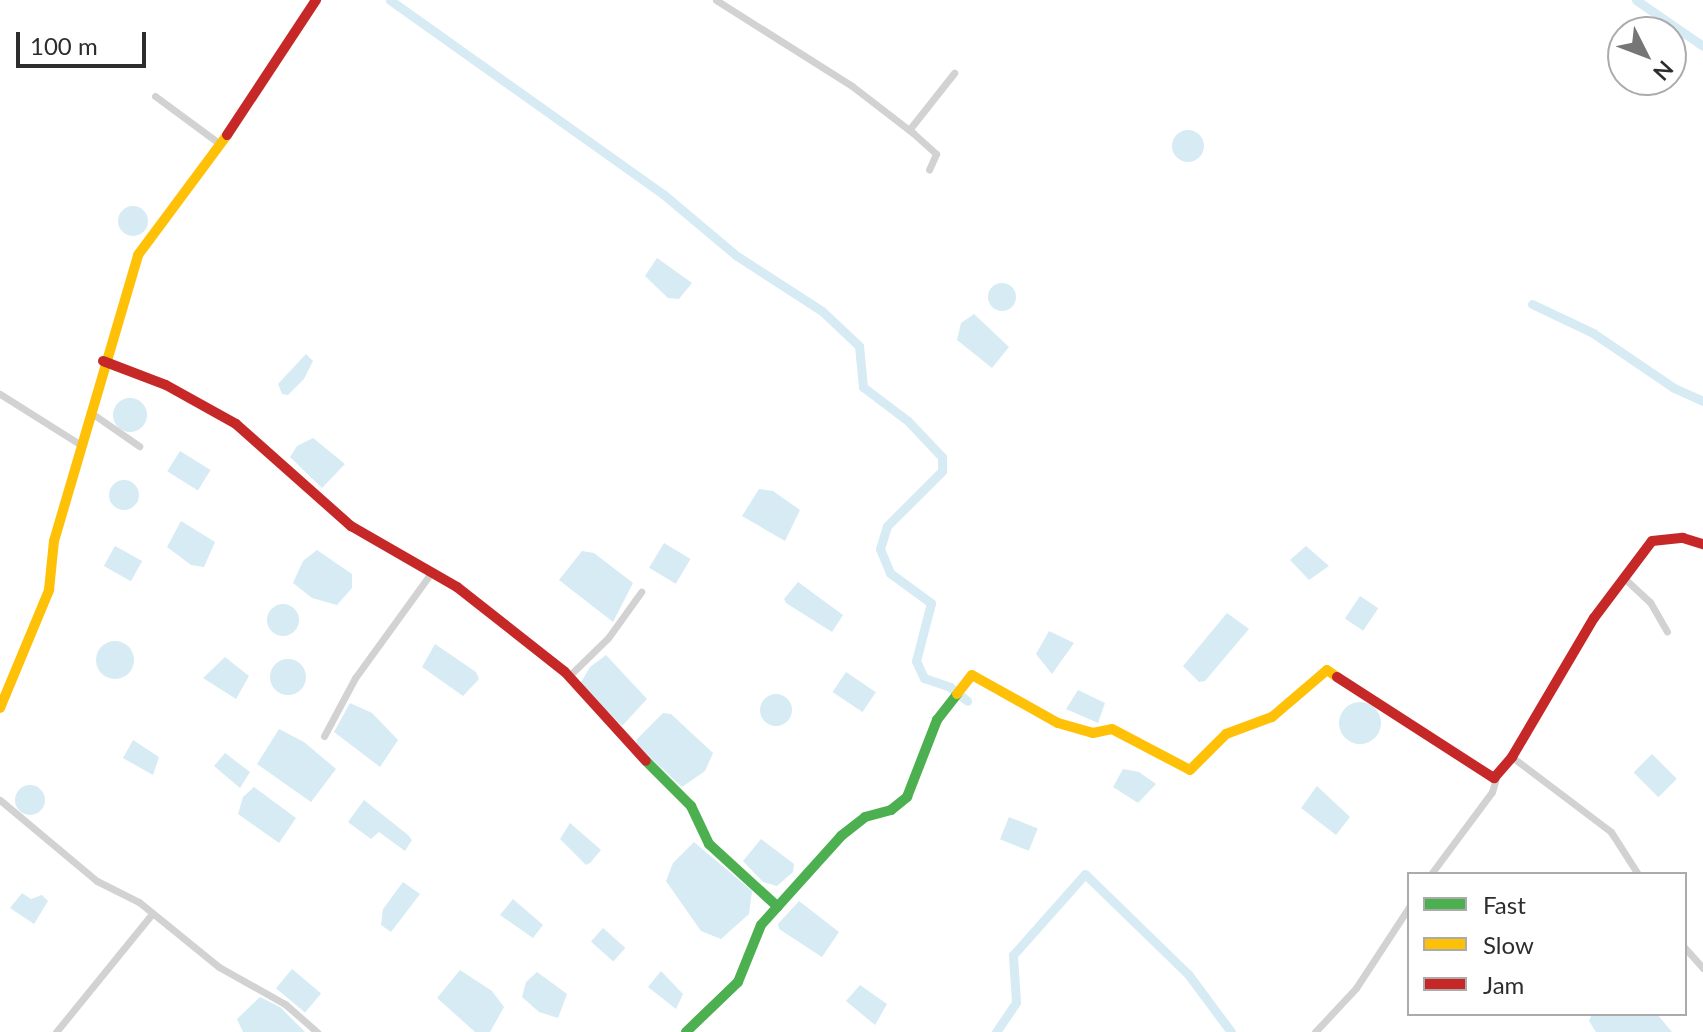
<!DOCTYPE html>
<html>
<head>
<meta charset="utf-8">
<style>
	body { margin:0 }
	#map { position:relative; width:1703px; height:1032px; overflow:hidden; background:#fff; font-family:Lato,sans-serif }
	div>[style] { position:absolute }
	.water>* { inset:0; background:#d6ebf3; transform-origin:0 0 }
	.round { border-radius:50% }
	.canal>* { height:9px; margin:-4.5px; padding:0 4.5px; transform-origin:4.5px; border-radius:4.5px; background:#d6ebf3 }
	.street>* { height:7px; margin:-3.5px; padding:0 3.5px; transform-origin:3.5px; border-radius:3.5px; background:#d2d2d2 }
	.fast>* { height:10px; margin:-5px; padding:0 5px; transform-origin:5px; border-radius:5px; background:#4caf50 }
	.slow>* { height:10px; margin:-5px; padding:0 5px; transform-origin:5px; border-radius:5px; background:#ffc107 }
	.jam>* { height:10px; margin:-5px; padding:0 5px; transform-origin:5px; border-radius:5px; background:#c62828 }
	span { translate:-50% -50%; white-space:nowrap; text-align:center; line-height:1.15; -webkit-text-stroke:8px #fff; paint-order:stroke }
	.legend { position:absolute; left:1407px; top:872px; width:280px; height:144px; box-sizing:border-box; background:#fff; border:2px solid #ababab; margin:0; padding:10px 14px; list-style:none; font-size:24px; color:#2d2d2d }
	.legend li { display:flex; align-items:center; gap:16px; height:40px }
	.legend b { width:40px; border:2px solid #ababab }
	.north { position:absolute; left:1607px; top:16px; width:80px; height:80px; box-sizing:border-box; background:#fff; border:2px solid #ababab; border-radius:50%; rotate:132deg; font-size:22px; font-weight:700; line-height:32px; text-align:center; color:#2d2d2d }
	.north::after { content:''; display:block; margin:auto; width:28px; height:36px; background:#767676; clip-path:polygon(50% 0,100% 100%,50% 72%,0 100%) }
	.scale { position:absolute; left:16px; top:32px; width:130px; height:36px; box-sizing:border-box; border:4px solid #2d2d2d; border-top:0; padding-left:10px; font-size:24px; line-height:28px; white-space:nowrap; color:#2d2d2d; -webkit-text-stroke:6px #fff; paint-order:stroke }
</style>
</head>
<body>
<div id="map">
	<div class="water">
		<i class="round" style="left:1172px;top:130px;width:32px;height:32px"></i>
		<i class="round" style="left:118px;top:206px;width:30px;height:30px"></i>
		<i style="clip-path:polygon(657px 258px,692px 283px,679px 299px,668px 298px,645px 276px)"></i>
		<i class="round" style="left:988px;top:283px;width:28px;height:28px"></i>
		<i style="clip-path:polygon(974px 314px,1009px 347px,992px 368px,957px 340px,961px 323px)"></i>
		<i style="clip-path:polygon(306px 354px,313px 361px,304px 379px,288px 395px,282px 394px,278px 384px)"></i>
		<i class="round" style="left:113px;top:398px;width:34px;height:34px"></i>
		<i style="clip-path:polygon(313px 438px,345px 464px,322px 488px,290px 457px,297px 446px)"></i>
		<i style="left:180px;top:451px;width:36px;height:24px;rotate:32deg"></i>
		<i class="round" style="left:109px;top:480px;width:30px;height:30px"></i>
		<i style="clip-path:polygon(759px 489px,773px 491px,800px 510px,785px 541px,742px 516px)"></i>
		<i style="clip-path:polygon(181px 521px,215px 542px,204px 567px,191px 565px,167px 547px)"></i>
		<i style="left:664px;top:543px;width:31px;height:29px;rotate:31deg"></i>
		<i style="left:115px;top:546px;width:31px;height:23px;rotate:29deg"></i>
		<i style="clip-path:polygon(1306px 546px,1329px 566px,1309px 580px,1290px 560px)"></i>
		<i style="clip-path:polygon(317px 550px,352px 574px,352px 588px,337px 605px,312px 598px,293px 583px,303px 561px)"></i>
		<i style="clip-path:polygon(582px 551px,594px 553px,633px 583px,613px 622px,559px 580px)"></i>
		<i style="clip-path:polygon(798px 582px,843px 615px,832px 632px,786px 603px,784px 599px)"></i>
		<i style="left:1360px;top:596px;width:22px;height:27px;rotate:34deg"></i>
		<i class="round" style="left:267px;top:604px;width:32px;height:32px"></i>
		<i style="clip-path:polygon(1227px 613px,1249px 629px,1205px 681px,1199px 682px,1183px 666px)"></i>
		<i style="clip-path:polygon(1049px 631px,1074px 643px,1052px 674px,1036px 654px)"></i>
		<i class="round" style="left:96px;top:641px;width:38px;height:38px"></i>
		<i style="clip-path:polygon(435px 644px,476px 672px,479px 679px,463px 696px,422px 667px)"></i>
		<i style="clip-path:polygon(606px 655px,647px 699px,622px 726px,580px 684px,590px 667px)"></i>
		<i style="clip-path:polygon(225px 657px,249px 676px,236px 699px,203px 678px)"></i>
		<i class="round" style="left:270px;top:659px;width:36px;height:36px"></i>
		<i style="left:846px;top:672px;width:36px;height:24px;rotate:34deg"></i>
		<i style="clip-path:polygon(1078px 690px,1105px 703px,1098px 723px,1066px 709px)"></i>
		<i class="round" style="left:760px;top:694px;width:32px;height:32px"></i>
		<i class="round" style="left:1339px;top:702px;width:42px;height:42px"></i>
		<i style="clip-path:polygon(350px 703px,372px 713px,398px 740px,380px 767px,334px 732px)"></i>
		<i style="clip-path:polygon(663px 713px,671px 714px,713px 753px,705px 771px,682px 787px,638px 746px,636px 740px)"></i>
		<i style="clip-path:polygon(279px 729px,304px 742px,336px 769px,311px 802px,257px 764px)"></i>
		<i style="clip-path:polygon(133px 740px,159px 757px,153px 775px,123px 758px)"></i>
		<i style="clip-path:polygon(225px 753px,250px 772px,240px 788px,214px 766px)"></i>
		<i style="left:1652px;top:754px;width:35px;height:26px;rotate:45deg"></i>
		<i style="clip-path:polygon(1123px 769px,1139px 772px,1156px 784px,1138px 803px,1113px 787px)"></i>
		<i class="round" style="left:15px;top:785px;width:30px;height:30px"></i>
		<i style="clip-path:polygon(1317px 786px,1350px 817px,1336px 835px,1301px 808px)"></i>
		<i style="clip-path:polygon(254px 787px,296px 818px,279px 843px,238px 814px,243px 797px)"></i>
		<i style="clip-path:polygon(364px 800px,408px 835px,412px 840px,405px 851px,379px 832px,371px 839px,348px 822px)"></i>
		<i style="left:1009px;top:817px;width:31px;height:24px;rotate:22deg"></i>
		<i style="clip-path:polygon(570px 823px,601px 850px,590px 863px,586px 865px,560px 839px)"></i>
		<i style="clip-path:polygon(761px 839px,794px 864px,793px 872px,777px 886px,763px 882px,743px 861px)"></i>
		<i style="clip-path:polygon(694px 842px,752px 891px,749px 914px,721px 939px,701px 931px,666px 881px,673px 863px)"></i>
		<i style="clip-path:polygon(403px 882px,420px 894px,391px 932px,381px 925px,383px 909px)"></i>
		<i style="clip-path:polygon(22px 893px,31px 899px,42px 895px,48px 901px,34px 924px,10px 908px)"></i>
		<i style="clip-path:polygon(513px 899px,543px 925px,533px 938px,500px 915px)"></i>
		<i style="clip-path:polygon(799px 901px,839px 932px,822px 957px,779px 929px,778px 924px)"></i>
		<i style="left:603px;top:928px;width:30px;height:18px;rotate:42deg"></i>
		<i style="left:292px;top:969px;width:38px;height:25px;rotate:40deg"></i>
		<i style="clip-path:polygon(460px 970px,492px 991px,504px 1007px,490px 1032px,475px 1032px,437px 998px)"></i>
		<i style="clip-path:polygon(661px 971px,683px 994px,676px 1009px,648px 987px)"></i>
		<i style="clip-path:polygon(537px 972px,567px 994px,558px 1018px,539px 1012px,522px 997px,526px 982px)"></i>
		<i style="clip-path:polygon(860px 985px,887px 1004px,875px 1025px,846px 1001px)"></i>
		<i style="clip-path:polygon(260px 997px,280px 1007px,305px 1032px,243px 1032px,237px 1019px)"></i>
		<i style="clip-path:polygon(1592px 1014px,1657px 1014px,1672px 1032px,1596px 1032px,1589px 1021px)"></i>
	</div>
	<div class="canal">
		<i style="left:390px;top:0;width:335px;rotate:35.4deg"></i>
		<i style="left:663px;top:194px;width:97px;rotate:40deg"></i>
		<i style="left:737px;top:256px;width:101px;rotate:32.9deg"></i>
		<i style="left:822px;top:311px;width:51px;rotate:43.4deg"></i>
		<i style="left:859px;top:346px;width:41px;rotate:84.4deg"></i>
		<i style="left:863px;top:387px;width:56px;rotate:37.1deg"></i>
		<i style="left:908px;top:421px;width:50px;rotate:46.6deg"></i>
		<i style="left:942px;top:457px;width:14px;rotate:90deg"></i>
		<i style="left:942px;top:471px;width:78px;rotate:135deg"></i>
		<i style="left:887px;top:526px;width:24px;rotate:107deg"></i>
		<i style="left:880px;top:549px;width:26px;rotate:67deg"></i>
		<i style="left:890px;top:573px;width:51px;rotate:36.2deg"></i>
		<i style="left:931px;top:603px;width:60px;rotate:104.5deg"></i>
		<i style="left:916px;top:661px;width:19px;rotate:65deg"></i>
		<i style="left:924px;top:678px;width:28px;rotate:19deg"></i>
		<i style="left:950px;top:687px;width:22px;rotate:39deg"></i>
		<i style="left:1636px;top:0;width:81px;rotate:34.5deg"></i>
		<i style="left:1532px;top:304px;width:68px;rotate:25.4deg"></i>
		<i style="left:1593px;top:333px;width:98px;rotate:34.2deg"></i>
		<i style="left:1674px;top:388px;width:32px;rotate:24deg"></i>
		<i style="left:996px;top:1032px;width:36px;rotate:-56deg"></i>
		<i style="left:1016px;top:1002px;width:47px;rotate:-93.7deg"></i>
		<i style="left:1013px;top:955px;width:108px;rotate:-48.4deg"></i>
		<i style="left:1085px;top:874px;width:144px;rotate:44.2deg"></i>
		<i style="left:1188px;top:974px;width:72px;rotate:53.4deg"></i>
	</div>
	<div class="street">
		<i style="left:716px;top:0;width:161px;rotate:32.3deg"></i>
		<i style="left:852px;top:86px;width:77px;rotate:37.6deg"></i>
		<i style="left:913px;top:133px;width:31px;rotate:42deg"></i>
		<i style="left:936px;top:154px;width:17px;rotate:114deg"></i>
		<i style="left:155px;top:96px;width:81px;rotate:36.4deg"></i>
		<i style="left:909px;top:130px;width:73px;rotate:-51.7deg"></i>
		<i style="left:0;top:394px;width:96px;rotate:32.2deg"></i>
		<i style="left:90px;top:412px;width:60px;rotate:34.8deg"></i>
		<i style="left:1624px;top:578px;width:35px;rotate:43deg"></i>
		<i style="left:1650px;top:602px;width:34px;rotate:60deg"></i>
		<i style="left:569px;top:676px;width:54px;rotate:-44.3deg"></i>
		<i style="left:608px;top:638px;width:57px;rotate:-54.3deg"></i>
		<i style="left:324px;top:736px;width:66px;rotate:-61.9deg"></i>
		<i style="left:355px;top:678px;width:130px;rotate:-54.1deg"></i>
		<i style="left:1512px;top:757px;width:124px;rotate:37.1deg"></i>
		<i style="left:1611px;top:832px;width:50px;rotate:57.3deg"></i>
		<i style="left:0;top:800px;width:126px;rotate:39.9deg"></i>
		<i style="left:97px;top:881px;width:47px;rotate:26.6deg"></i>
		<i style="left:139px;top:902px;width:103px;rotate:39.1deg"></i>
		<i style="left:219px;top:967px;width:76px;rotate:29.3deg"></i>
		<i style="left:285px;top:1004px;width:43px;rotate:41.2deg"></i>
		<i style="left:1431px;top:874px;width:102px;rotate:-53.4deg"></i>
		<i style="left:1492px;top:792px;width:15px;rotate:-74deg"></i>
		<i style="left:1685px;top:948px;width:27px;rotate:48deg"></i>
		<i style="left:56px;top:1032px;width:152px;rotate:-50.9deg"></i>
		<i style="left:1315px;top:1032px;width:60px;rotate:-47deg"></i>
		<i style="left:1356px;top:988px;width:97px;rotate:-56.8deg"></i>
	</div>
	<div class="fast">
		<i style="left:646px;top:761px;width:64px;rotate:45deg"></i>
		<i style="left:691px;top:806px;width:42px;rotate:64.7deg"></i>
		<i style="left:709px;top:844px;width:93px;rotate:42.4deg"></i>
		<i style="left:686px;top:1032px;width:72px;rotate:-43.9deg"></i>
		<i style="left:738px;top:982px;width:61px;rotate:-68deg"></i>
		<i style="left:761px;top:925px;width:120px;rotate:-48deg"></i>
		<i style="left:841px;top:836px;width:31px;rotate:-38deg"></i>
		<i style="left:865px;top:817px;width:27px;rotate:-15deg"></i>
		<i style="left:891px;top:810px;width:21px;rotate:-39deg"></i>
		<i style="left:907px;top:797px;width:83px;rotate:-68.7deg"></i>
		<i style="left:937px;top:720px;width:33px;rotate:-52deg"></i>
	</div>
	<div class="slow">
		<i style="left:957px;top:694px;width:24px;rotate:-52deg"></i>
		<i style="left:972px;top:675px;width:98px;rotate:29.2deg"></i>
		<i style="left:1058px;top:723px;width:36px;rotate:16deg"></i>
		<i style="left:1093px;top:733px;width:19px;rotate:-12deg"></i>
		<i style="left:1112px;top:729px;width:88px;rotate:27.7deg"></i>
		<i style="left:1190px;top:770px;width:51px;rotate:-45deg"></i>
		<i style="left:1226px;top:734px;width:49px;rotate:-20.3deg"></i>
		<i style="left:1272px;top:717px;width:72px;rotate:-40.5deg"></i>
		<i style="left:1327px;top:670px;width:12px;rotate:35deg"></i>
		<i style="left:0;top:708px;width:128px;rotate:-67.4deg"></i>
		<i style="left:49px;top:590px;width:49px;rotate:-84.2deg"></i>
		<i style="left:54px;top:541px;width:298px;rotate:-73.6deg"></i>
		<i style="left:138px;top:255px;width:149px;rotate:-53.4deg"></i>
	</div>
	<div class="jam">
		<i style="left:227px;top:135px;width:162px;rotate:-56.6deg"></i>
		<i style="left:103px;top:361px;width:67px;rotate:20.9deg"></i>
		<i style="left:166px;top:385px;width:80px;rotate:29.1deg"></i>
		<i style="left:236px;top:424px;width:154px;rotate:41.6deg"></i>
		<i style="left:351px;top:526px;width:122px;rotate:29.9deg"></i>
		<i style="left:457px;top:587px;width:137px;rotate:38.2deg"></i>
		<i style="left:565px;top:672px;width:120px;rotate:47.7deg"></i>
		<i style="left:1337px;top:677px;width:187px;rotate:32.8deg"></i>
		<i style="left:1494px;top:778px;width:28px;rotate:-49deg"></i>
		<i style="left:1512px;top:757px;width:161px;rotate:-59.5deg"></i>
		<i style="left:1594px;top:618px;width:96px;rotate:-53deg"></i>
		<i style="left:1652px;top:541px;width:31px;rotate:-6deg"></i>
		<i style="left:1683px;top:538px;width:21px;rotate:17deg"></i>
	</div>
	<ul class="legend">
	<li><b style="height:10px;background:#4caf50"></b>Fast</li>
	<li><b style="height:10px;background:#ffc107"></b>Slow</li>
	<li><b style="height:10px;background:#c62828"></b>Jam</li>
	</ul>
	<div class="north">N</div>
	<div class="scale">100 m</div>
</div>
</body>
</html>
